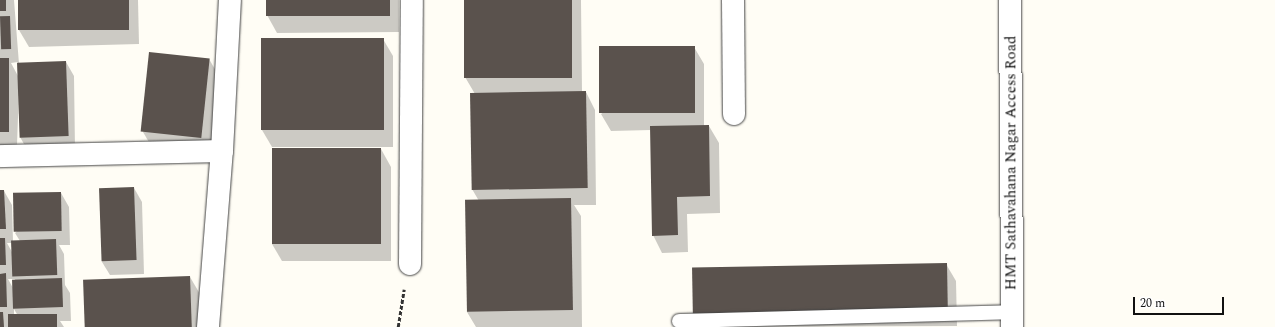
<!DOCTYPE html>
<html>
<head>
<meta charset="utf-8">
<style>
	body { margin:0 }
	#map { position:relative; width:1275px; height:327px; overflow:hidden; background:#fffdf5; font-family:Spectral,serif }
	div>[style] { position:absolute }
	.shadow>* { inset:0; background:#0003 }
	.building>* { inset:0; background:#5a524d; transform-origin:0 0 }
	.path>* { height:2.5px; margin-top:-1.25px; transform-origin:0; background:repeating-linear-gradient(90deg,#333 0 4px,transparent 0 6px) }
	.roads { filter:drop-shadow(0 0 1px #444) drop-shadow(0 0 1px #444) }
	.service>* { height:14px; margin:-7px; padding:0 7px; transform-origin:7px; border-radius:7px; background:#fff }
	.minor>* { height:22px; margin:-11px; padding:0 11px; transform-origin:11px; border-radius:11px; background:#fff }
	.tertiary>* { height:22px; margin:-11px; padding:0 11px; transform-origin:11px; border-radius:11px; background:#fff }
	span { translate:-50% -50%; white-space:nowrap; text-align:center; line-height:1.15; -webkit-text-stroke:4px #fff; paint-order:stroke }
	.street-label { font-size:15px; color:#111 }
	.scale { position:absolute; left:1133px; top:297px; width:91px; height:18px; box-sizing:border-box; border:2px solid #111; border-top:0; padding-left:5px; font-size:12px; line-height:14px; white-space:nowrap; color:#111; -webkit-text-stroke:3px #fff; paint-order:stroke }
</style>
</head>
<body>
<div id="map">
	<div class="shadow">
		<i style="clip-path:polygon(evenodd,0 0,14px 0,19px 64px,66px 62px,74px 76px,75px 149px,28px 151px,20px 137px,19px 89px,17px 145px,0 145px,0 0,18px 62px,18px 76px,11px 63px,18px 62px)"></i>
		<i style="clip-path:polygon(19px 0,138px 0,139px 44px,29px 47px,19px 30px)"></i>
		<i style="clip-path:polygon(267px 0,399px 0,399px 32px,277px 33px,267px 15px)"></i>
		<i style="clip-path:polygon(465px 0,581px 0,582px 92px,586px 92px,595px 110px,596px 205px,574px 205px,581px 216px,582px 327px,476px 327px,467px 312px,479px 201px,472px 189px,471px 94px,475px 94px,465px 77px)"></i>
		<i style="clip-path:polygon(383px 39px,393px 56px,393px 147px,272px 147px,262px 130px)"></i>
		<i style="clip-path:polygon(694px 47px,704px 64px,704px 126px,709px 126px,719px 143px,720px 213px,687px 214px,688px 252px,662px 253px,653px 235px,651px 130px,611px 131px,601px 114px)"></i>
		<i style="clip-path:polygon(209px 59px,219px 76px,212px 154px,153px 149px,143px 132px)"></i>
		<i style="clip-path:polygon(381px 149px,391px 167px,391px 261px,282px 261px,272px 244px,273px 150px)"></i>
		<i style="clip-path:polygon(134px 188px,142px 202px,144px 274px,110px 275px,102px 262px)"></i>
		<i style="clip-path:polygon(evenodd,0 191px,4px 191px,12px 205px,13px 241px,20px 241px,15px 233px,61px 193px,69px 207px,70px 245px,59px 245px,64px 254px,65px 285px,70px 293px,71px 321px,60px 321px,64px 327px,0 327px,0 191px,7px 243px,12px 243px,12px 252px,7px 243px,0 191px,8px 279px,15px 279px,13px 288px,8px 279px,0 191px,14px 309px,18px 316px,14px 316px,14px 309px)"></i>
		<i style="clip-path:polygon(946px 264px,956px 281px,957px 326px,700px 327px)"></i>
		<i style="clip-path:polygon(190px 277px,200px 294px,201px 327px,85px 327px)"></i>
	</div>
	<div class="building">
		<i style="left:0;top:0;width:6px;height:11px"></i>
		<i style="left:18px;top:0;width:111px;height:30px"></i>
		<i style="left:266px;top:0;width:124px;height:16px"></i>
		<i style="left:464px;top:0;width:108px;height:78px"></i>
		<i style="left:10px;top:16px;width:33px;height:10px;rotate:88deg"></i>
		<i style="left:261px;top:38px;width:123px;height:92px"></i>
		<i style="left:695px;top:46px;width:67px;height:96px;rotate:90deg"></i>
		<i style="left:149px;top:52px;width:61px;height:80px;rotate:6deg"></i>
		<i style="left:0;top:58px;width:9px;height:74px"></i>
		<i style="left:66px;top:61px;width:75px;height:49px;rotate:88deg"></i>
		<i style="left:586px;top:91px;width:97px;height:116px;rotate:89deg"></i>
		<i style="clip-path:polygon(709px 125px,710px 196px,677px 197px,678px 235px,652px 236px,650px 126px)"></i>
		<i style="left:381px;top:148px;width:96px;height:109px;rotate:90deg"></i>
		<i style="left:134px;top:187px;width:73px;height:35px;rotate:88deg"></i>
		<i style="clip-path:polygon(0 190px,4px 190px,6px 229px,0 229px)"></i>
		<i style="left:61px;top:192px;width:39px;height:48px;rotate:89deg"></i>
		<i style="left:571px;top:198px;width:112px;height:106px;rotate:89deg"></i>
		<i style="clip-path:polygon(0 238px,5px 238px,6px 265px,0 265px)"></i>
		<i style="left:56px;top:239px;width:36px;height:45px;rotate:88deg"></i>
		<i style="left:947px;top:263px;width:46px;height:255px;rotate:89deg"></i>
		<i style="clip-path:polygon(6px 273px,7px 307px,0 307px,0 274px)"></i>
		<i style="left:190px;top:276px;width:51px;height:107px;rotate:88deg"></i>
		<i style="left:62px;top:278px;width:29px;height:50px;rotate:88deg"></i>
		<i style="clip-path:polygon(0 312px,3px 312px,4px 327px,0 327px)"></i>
		<i style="left:57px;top:314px;width:13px;height:49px;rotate:90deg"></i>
	</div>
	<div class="path">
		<i style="left:398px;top:327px;width:38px;rotate:-81deg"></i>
	</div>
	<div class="roads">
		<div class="service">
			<i style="left:679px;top:321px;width:333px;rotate:-1.5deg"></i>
		</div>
		<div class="minor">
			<i style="left:733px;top:0;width:114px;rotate:89.5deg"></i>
			<i style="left:0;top:156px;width:222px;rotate:-1.3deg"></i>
			<i style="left:410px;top:264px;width:264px;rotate:-89.6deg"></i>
			<i style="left:208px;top:327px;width:177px;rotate:-85.5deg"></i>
			<i style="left:222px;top:151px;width:151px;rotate:-87deg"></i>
		</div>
		<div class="tertiary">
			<i style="left:1010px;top:0;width:327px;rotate:89.6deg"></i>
		</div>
	</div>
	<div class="street-label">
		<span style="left:1011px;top:163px;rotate:-90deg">HMT Sathavahana Nagar Access Road</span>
	</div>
	<div class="scale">20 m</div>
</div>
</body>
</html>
